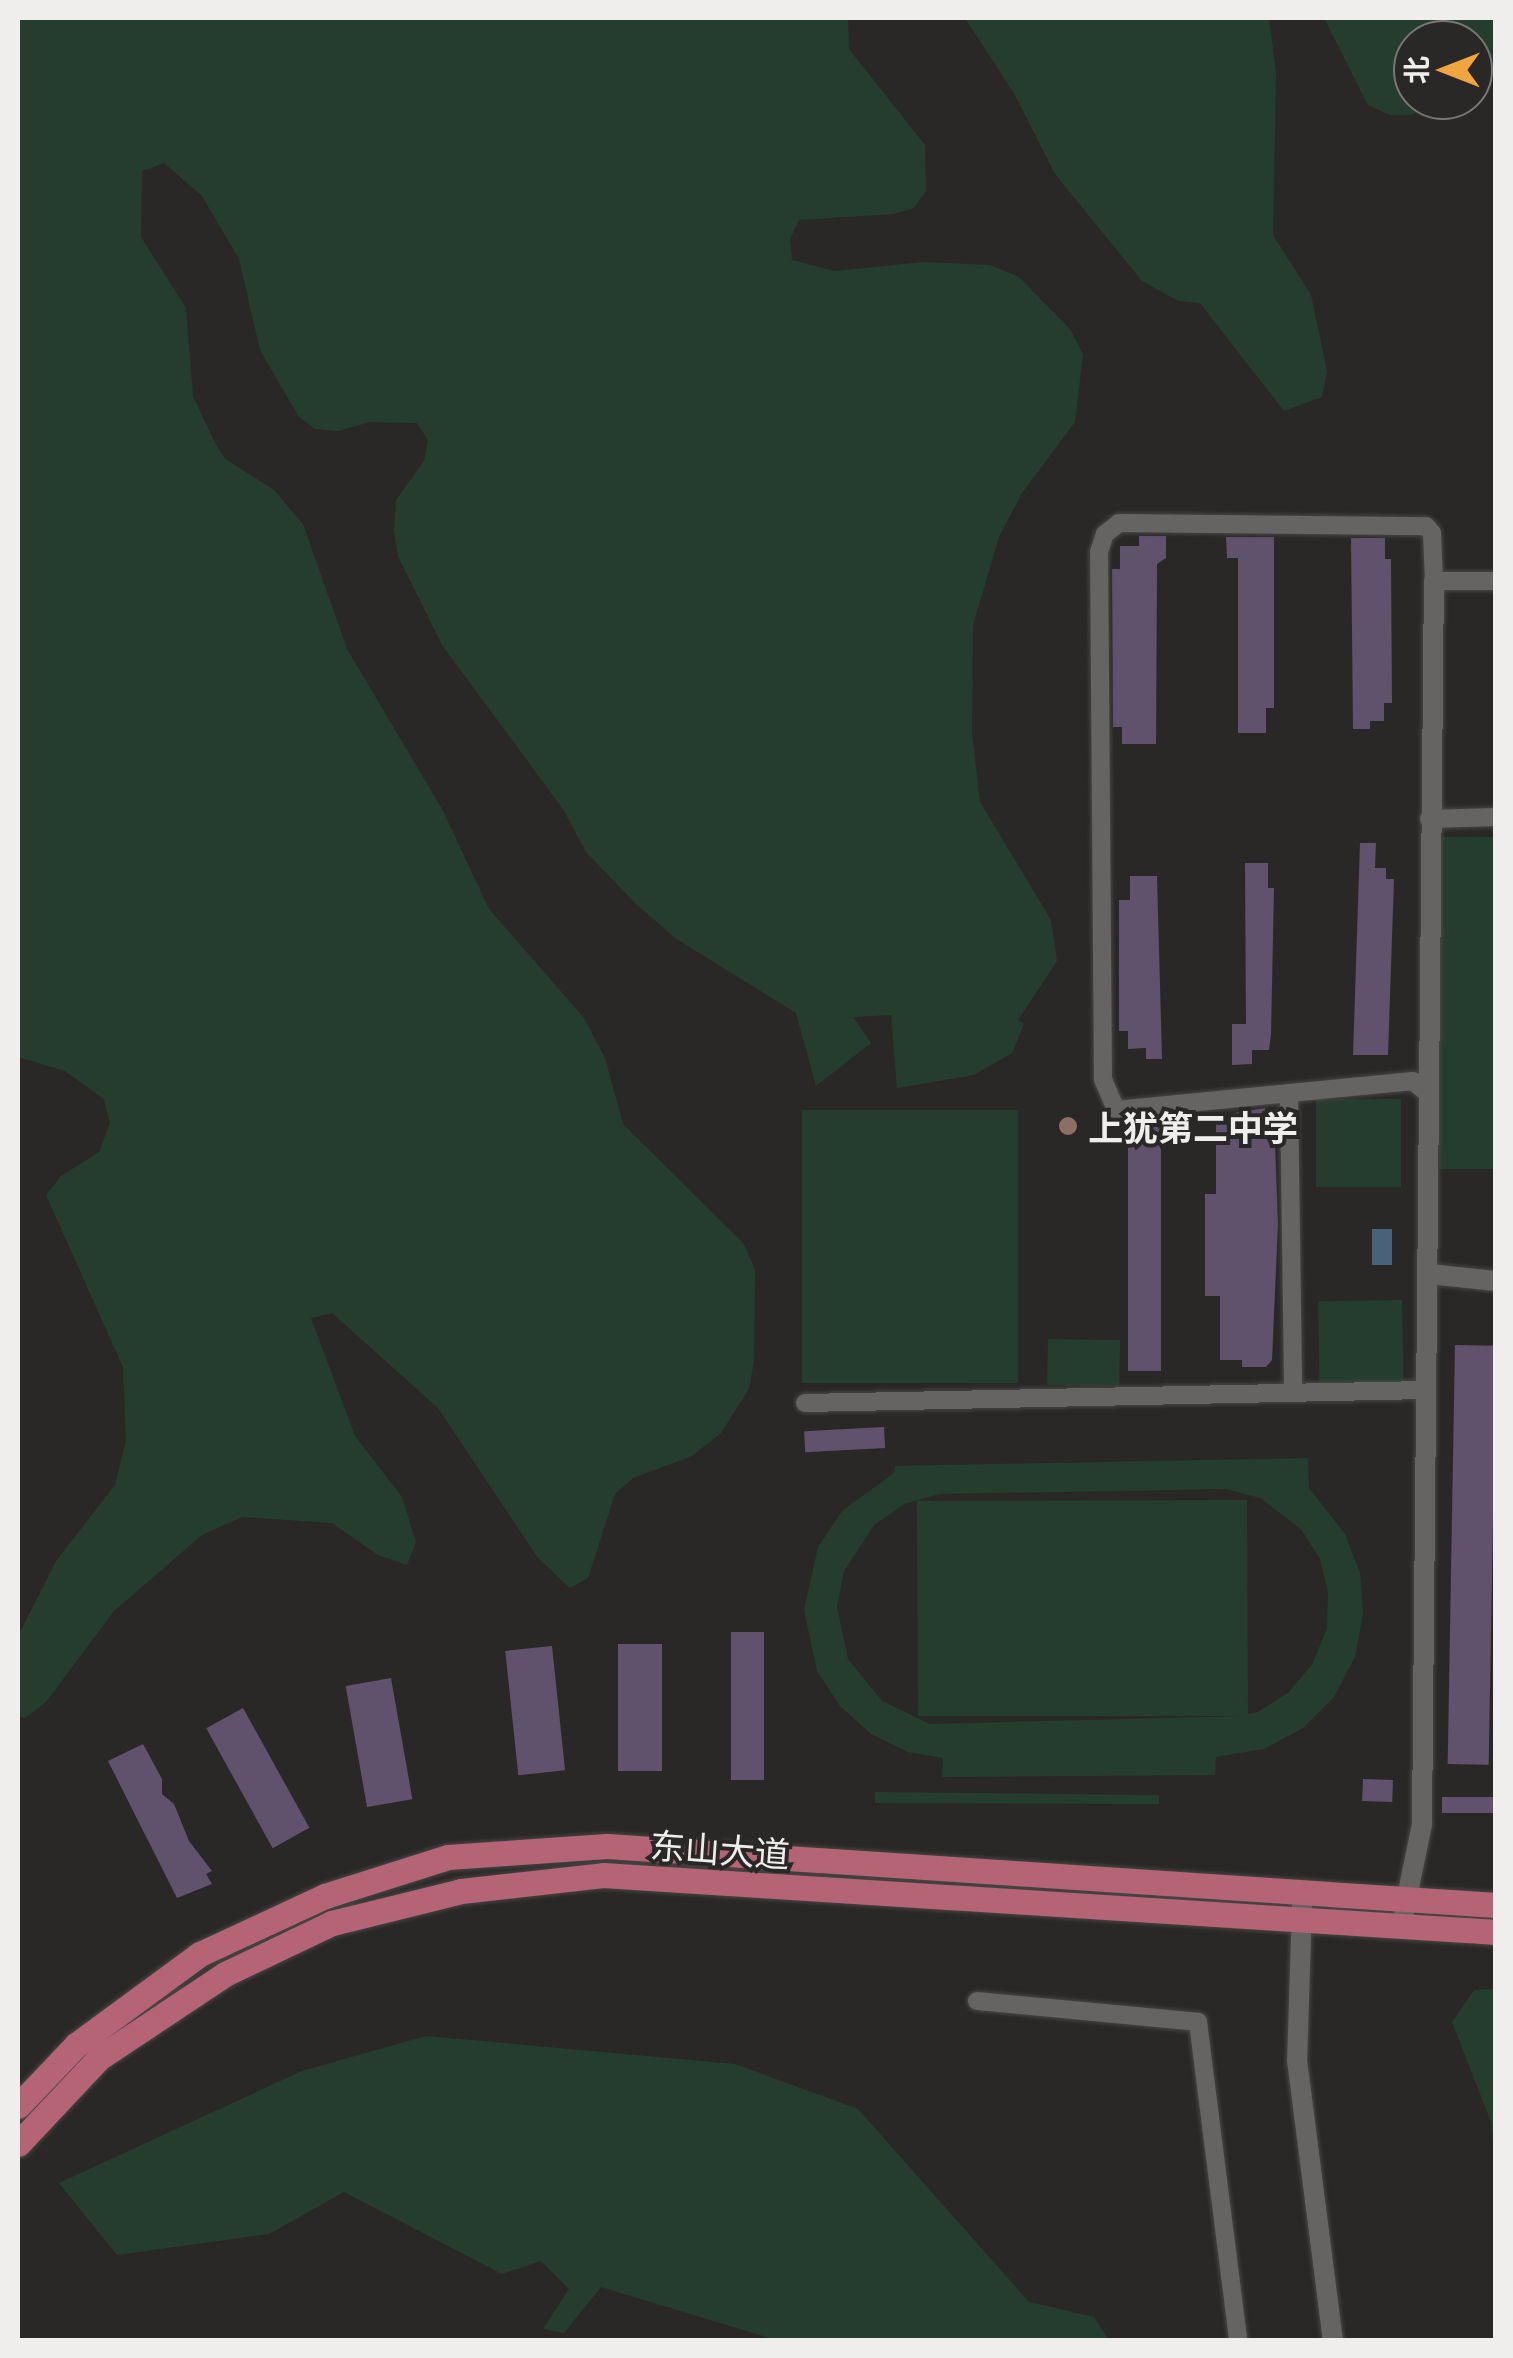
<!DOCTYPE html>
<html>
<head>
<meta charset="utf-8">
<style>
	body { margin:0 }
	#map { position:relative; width:1513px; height:2358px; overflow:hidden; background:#2a2826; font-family:Georgia,"Noto Sans SC",serif }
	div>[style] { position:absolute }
	.green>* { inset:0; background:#253d2f; transform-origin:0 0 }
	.water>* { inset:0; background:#486279; transform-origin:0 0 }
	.building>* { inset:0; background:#60516d; transform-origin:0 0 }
	.roads { filter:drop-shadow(0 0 2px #474644) drop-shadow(0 0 2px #474644) }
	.minor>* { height:18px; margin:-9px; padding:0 9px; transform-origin:9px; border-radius:9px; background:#666462 }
	.tertiary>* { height:20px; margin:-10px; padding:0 10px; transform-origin:10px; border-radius:10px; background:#666462 }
	.primary>* { height:25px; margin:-12.5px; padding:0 12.5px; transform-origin:12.5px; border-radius:12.5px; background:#b56475 }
	.dots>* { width:28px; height:28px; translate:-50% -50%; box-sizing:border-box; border:5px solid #2a2826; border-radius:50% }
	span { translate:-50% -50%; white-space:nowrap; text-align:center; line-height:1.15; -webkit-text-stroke:8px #2a2826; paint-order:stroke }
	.poi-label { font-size:35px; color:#efeeec; font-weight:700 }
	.left { translate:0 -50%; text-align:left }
	.street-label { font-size:35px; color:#efeeec }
	.frame { position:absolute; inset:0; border:20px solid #efeeec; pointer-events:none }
	.north { position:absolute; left:1393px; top:20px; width:100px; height:100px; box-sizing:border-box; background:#2a2826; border:2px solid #797775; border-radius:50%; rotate:270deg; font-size:28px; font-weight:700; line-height:40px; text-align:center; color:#efeeec }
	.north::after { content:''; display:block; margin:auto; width:35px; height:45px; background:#f1a540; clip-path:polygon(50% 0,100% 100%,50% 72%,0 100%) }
</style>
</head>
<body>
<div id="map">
	<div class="green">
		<i style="clip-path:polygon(18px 18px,848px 18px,849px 49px,925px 145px,926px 191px,914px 208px,894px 214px,799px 220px,790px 239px,792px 260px,834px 271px,925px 262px,990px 265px,1019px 277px,1070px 329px,1083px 355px,1075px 422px,1022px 493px,999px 537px,973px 625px,972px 733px,980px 802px,1051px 920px,1057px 961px,1018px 1020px,1024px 1024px,1012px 1053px,974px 1075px,897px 1088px,891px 1015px,853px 1017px,871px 1043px,816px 1086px,796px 1013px,675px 938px,635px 903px,586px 852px,563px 809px,442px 645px,398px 556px,394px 530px,396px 500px,424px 461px,428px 440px,417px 423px,370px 422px,338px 431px,315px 429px,299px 417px,260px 350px,239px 259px,202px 196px,164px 163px,142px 171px,141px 237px,186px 308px,193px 396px,214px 441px,225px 459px,273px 489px,303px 524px,347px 649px,442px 809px,489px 909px,584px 1018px,605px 1058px,623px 1124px,744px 1244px,755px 1270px,754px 1361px,749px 1389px,721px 1433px,692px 1456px,633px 1478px,615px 1494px,588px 1578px,570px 1588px,538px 1558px,438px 1408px,332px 1313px,311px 1318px,355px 1436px,402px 1497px,416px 1542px,407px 1565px,378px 1555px,332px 1523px,242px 1517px,202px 1535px,114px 1611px,46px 1702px,25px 1718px,18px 1716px,18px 1636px,56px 1561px,115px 1485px,126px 1441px,123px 1367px,46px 1195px,61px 1176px,99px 1152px,110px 1123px,104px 1099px,65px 1071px,18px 1057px)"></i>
		<i style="clip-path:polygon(965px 18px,1269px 18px,1276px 72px,1273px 235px,1311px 295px,1327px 371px,1322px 397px,1284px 411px,1200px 303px,1179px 301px,1142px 281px,1055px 174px,1015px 95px)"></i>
		<i style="clip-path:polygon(1324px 18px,1495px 18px,1495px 63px,1473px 79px,1473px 40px,1413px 40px,1413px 100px,1442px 100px,1411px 115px,1390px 115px,1368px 105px)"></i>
		<i style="left:1439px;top:837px;width:56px;height:332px"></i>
		<i style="left:1401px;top:1099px;width:88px;height:85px;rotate:90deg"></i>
		<i style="left:1018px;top:1110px;width:273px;height:216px;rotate:90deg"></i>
		<i style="left:1402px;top:1300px;width:88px;height:84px;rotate:89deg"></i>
		<i style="left:1048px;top:1339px;width:72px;height:46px;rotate:1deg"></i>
		<i style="clip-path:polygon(evenodd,1308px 1458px,1309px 1488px,1345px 1534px,1360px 1573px,1363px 1614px,1355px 1657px,1334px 1697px,1303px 1728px,1264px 1749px,1216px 1757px,1215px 1775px,942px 1777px,943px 1758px,908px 1752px,871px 1734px,840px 1706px,817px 1671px,804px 1610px,818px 1547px,842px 1511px,894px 1473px,895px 1466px,1308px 1458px,1226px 1489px,1260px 1498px,1301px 1529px,1320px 1559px,1328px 1592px,1327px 1628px,1313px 1663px,1289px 1692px,1258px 1712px,1248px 1714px,1247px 1500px,917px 1501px,918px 1716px,1245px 1716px,930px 1724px,882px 1701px,848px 1659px,837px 1607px,844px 1571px,874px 1525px,904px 1504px,939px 1494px,1226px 1489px)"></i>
		<i style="clip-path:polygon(875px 1792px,1159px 1795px,1159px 1804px,875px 1803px)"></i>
		<i style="clip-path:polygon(1495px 1989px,1496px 1989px,1495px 2166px,1491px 2122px,1452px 2022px,1474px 1990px)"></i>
		<i style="clip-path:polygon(426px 2036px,735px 2064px,858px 2109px,1029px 2302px,1094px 2317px,1109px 2340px,776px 2340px,601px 2287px,564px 2333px,543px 2329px,569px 2289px,541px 2261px,502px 2274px,344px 2192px,269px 2234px,117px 2255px,59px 2183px,302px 2071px)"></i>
	</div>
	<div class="water">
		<i style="left:1372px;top:1229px;width:20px;height:36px"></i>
	</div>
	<div class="building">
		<i style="clip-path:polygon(1139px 536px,1166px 536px,1166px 558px,1157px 564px,1156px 744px,1122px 744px,1122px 727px,1113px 727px,1112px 569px,1120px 569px,1120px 546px,1139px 546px)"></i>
		<i style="clip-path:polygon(1226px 537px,1274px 537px,1274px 708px,1266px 708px,1266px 733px,1238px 733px,1238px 558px,1227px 558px)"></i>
		<i style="clip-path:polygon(1351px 538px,1385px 538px,1385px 559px,1391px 559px,1392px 703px,1384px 703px,1384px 721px,1370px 721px,1370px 729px,1353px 729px)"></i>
		<i style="clip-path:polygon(1360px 843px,1376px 843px,1375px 868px,1386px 868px,1386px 879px,1394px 879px,1388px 1055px,1353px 1055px)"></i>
		<i style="clip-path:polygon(1245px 863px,1268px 863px,1268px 888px,1274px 888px,1271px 1034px,1269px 1050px,1252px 1050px,1252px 1064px,1232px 1065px,1232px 1024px,1246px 1024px)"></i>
		<i style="clip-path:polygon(1130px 876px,1157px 876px,1162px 1059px,1146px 1059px,1146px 1048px,1128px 1049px,1128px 1031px,1119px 1031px,1119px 900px,1130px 900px)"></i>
		<i style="clip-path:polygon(1265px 1108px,1265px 1117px,1274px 1117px,1278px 1224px,1272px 1360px,1266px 1367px,1242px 1367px,1242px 1360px,1220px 1360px,1220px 1296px,1205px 1296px,1205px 1194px,1216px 1194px,1216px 1116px)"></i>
		<i style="left:1128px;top:1123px;width:33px;height:248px"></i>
		<i style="left:1455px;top:1345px;width:41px;height:419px;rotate:1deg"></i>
		<i style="left:884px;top:1427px;width:21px;height:80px;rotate:87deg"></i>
		<i style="left:731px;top:1632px;width:33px;height:148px"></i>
		<i style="left:618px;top:1644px;width:44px;height:127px"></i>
		<i style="left:552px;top:1646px;width:125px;height:47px;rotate:84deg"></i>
		<i style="left:391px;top:1678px;width:123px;height:46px;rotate:80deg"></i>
		<i style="left:243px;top:1708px;width:137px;height:42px;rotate:61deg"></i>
		<i style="clip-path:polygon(143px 1744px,162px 1779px,162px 1794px,174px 1804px,189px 1841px,212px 1871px,206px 1874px,212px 1884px,177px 1898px,108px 1761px)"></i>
		<i style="left:1363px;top:1779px;width:30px;height:22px;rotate:2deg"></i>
		<i style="left:1442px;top:1797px;width:52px;height:16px"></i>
	</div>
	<div class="roads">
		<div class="minor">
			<i style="left:1429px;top:819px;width:67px;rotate:-1.7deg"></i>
			<i style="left:1289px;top:1093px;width:299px;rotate:89.2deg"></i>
			<i style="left:1430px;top:1095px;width:22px;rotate:-141deg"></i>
			<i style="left:1413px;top:1081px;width:298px;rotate:174.4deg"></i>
			<i style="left:1116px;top:1110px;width:34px;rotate:-113deg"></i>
			<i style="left:1103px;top:1079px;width:527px;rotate:-90.43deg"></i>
			<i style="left:1099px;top:552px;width:19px;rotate:-72deg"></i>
			<i style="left:1105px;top:534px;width:18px;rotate:-38deg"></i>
			<i style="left:1119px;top:523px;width:307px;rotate:0.6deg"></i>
			<i style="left:1426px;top:526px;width:9px;rotate:49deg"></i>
			<i style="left:1432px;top:533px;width:48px;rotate:87.6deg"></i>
			<i style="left:1434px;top:581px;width:62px"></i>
			<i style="left:805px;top:1403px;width:622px;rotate:-1.2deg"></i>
			<i style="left:977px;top:2001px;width:222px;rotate:5.4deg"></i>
			<i style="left:1198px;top:2022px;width:321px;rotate:82.8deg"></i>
		</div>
		<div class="tertiary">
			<i style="left:1430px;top:1274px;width:66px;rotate:6.1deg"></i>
			<i style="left:1302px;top:1905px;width:155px;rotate:91.8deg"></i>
			<i style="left:1297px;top:2060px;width:282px;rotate:82.7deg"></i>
			<i style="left:1404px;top:1912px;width:90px;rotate:-78.4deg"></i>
			<i style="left:1422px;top:1824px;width:1243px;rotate:-89.45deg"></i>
		</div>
		<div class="primary">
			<i style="left:18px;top:2106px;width:84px;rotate:-46.4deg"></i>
			<i style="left:76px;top:2045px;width:154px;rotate:-36.3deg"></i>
			<i style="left:200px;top:1954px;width:138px;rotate:-24.9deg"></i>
			<i style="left:325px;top:1896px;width:129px;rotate:-17.6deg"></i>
			<i style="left:448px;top:1857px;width:159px;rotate:-4deg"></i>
			<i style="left:607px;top:1846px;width:891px;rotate:3.8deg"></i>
			<i style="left:18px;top:2144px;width:118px;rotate:-46.7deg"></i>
			<i style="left:99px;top:2058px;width:151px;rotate:-33.7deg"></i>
			<i style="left:225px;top:1974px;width:119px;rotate:-25.5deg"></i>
			<i style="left:332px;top:1923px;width:133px;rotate:-13.9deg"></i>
			<i style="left:461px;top:1891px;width:143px;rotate:-6.4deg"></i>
			<i style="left:603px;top:1875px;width:895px;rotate:3.65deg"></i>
		</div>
	</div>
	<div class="dots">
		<i style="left:1068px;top:1126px;background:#8d6e63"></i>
	</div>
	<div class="poi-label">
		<span class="left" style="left:1088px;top:1126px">上犹第二中学</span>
	</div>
	<div class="street-label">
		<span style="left:720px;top:1848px;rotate:4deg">东山大道</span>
	</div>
	<div class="frame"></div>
	<div class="north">北</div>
</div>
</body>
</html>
